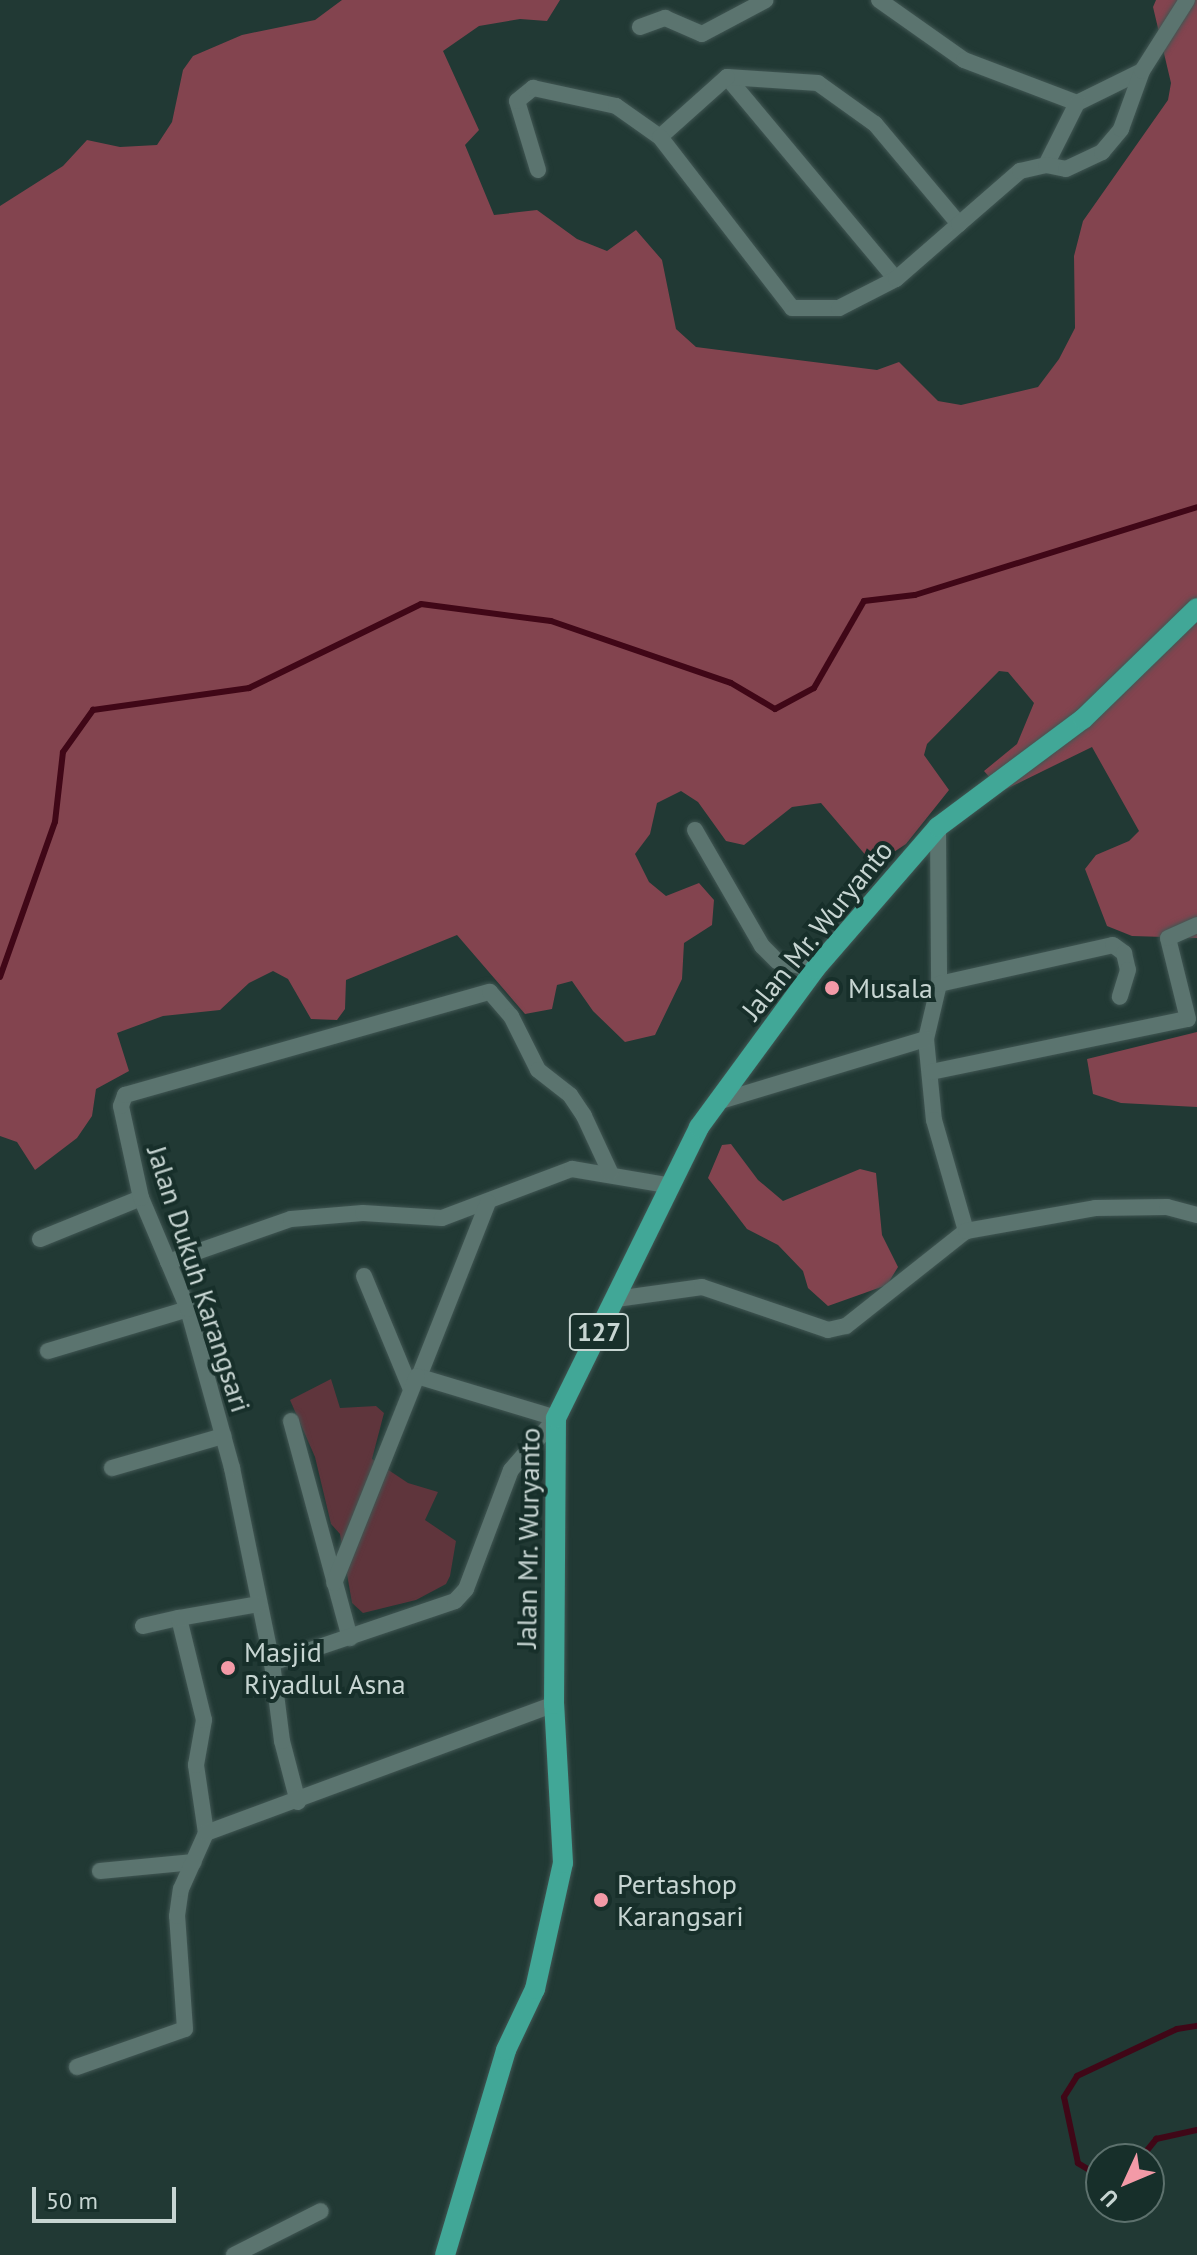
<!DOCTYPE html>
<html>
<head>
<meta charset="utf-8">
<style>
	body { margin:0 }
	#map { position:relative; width:1197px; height:2255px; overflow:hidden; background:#213934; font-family:"PT Sans",sans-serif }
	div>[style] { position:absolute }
	.green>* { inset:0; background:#5f353c }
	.forest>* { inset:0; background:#83444f }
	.stream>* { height:6px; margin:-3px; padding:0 3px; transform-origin:3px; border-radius:3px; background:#400717 }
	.roads { filter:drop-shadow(0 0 2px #415653) drop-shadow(0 0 2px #415653) }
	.street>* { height:16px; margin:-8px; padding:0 8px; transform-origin:8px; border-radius:8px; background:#5b746f }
	.primary>* { height:20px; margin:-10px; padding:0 10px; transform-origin:10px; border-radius:10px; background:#41a797 }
	.dots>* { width:22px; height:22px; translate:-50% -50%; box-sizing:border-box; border:4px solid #172f2a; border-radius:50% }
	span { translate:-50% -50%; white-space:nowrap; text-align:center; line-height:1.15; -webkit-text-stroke:8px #172f2a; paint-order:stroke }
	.shield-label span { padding:2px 6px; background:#172f2a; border:2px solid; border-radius:6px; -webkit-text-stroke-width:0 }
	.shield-label { font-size:26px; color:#c7d5d2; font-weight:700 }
	.street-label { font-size:28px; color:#c7d5d2 }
	.poi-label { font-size:28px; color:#c7d5d2 }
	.left { translate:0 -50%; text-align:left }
	.north { position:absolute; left:1085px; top:2143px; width:80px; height:80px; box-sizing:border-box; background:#172f2a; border:2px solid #5d716d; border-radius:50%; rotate:226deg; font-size:22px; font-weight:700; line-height:32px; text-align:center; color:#c7d5d2 }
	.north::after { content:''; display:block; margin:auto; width:28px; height:36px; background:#f39aa7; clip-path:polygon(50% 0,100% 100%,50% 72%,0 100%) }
	.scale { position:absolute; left:32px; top:2187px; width:144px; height:36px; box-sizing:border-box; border:4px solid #c7d5d2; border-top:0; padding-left:10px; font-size:24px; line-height:28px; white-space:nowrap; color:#c7d5d2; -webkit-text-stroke:6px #172f2a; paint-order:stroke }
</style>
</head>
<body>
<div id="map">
	<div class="green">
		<i style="clip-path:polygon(331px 1379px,340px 1408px,376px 1406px,384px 1413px,372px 1459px,408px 1483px,438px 1492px,425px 1520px,456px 1541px,450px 1576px,446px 1584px,416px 1600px,363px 1613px,352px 1603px,340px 1534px,331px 1524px,315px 1457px,290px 1400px)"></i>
	</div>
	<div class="forest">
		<i style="clip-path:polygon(342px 0,560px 0,547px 21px,520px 19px,479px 26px,443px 51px,479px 130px,465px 145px,494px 215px,537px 210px,577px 239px,607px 251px,636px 230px,662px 260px,676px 329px,696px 347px,877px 370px,899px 362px,938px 401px,961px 405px,1038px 387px,1059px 359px,1075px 328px,1074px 256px,1083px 221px,1168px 100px,1171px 83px,1153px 7px,1156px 0,1197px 0,1197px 938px,1132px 936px,1107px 926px,1085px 869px,1096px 855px,1129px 841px,1139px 831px,1092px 747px,1002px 791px,984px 771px,1017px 744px,1034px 703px,1008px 672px,999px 671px,927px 744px,924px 755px,949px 790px,906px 844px,874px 865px,821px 803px,792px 807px,744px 845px,726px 841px,698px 802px,681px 791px,657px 803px,650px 834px,635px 854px,649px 882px,666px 896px,699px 883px,714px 900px,712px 925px,684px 943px,682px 979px,655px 1035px,625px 1042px,593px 1011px,572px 981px,557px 985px,552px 1009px,525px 1014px,457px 935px,346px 980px,345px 1009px,337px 1020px,311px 1019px,288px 979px,273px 971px,249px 983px,220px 1010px,163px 1016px,117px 1033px,129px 1071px,96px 1089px,92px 1116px,77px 1138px,35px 1170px,17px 1142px,0 1136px,0 206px,63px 166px,87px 140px,120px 147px,157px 145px,172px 122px,183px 70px,193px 56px,242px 35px,315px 20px)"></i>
		<i style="clip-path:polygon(1197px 1032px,1197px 1107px,1121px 1103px,1093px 1094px,1087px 1059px)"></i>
		<i style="clip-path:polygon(731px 1144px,758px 1180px,783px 1201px,860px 1169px,876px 1173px,882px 1235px,898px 1267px,887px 1285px,828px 1306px,808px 1288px,803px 1271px,778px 1245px,747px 1229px,708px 1178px,722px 1145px)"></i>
	</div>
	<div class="stream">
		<i style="left:0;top:977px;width:164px;rotate:-70.5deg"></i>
		<i style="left:55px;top:822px;width:70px;rotate:-83.5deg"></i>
		<i style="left:63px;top:752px;width:52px;rotate:-54.5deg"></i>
		<i style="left:93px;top:710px;width:158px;rotate:-8deg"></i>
		<i style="left:249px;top:688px;width:191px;rotate:-26deg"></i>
		<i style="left:421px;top:604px;width:131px;rotate:7.5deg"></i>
		<i style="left:551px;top:621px;width:190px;rotate:19deg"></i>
		<i style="left:731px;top:683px;width:51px;rotate:30.6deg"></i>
		<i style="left:775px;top:709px;width:44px;rotate:-28.3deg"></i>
		<i style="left:814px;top:688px;width:100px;rotate:-60.1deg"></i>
		<i style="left:864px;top:601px;width:51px;rotate:-6.7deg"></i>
		<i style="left:915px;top:595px;width:295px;rotate:-17.3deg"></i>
		<i style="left:1140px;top:2159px;width:26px;rotate:-51deg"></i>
		<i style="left:1156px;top:2139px;width:42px;rotate:-12.4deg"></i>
		<i style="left:1101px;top:2177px;width:27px;rotate:-149deg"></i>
		<i style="left:1078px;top:2163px;width:67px;rotate:-102deg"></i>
		<i style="left:1064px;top:2097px;width:25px;rotate:-58deg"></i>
		<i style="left:1077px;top:2076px;width:110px;rotate:-25.2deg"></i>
		<i style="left:1177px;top:2029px;width:20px;rotate:-9deg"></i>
	</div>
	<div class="roads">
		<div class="street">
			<i style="left:879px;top:0;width:104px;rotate:35.2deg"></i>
			<i style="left:964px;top:60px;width:121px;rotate:20.8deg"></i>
			<i style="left:1077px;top:103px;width:72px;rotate:-26.2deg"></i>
			<i style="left:640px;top:27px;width:27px;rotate:-20deg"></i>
			<i style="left:665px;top:18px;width:40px;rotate:23.4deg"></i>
			<i style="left:702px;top:34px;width:72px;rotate:-28deg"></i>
			<i style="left:727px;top:77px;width:263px;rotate:50.1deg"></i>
			<i style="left:1046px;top:165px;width:69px;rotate:-63.4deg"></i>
			<i style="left:538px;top:170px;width:72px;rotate:-106.9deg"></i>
			<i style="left:517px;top:101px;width:21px;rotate:-39deg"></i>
			<i style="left:533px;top:88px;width:85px;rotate:12.2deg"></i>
			<i style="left:616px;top:106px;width:54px;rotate:35.2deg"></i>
			<i style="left:959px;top:224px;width:131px;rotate:-130deg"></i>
			<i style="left:875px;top:124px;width:70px;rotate:-144.3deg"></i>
			<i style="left:818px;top:83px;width:91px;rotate:-176.2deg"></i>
			<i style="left:727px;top:77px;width:90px;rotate:138.2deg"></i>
			<i style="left:660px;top:137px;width:216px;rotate:52.3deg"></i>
			<i style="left:792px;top:308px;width:47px"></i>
			<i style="left:839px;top:308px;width:64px;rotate:-27deg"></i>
			<i style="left:896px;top:279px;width:84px;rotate:-41.1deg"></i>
			<i style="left:959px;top:224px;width:81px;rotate:-41deg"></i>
			<i style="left:1020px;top:171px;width:27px;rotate:-13deg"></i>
			<i style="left:1046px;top:165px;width:20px;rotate:11deg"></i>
			<i style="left:1066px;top:169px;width:40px;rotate:-25deg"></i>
			<i style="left:1102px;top:152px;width:30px;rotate:-50deg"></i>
			<i style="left:1121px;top:129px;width:62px;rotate:-70.1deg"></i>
			<i style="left:1142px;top:71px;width:84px;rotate:-57.6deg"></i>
			<i style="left:938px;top:827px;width:157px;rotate:89.6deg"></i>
			<i style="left:939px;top:984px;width:57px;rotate:103.3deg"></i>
			<i style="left:926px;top:1039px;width:81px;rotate:84.4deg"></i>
			<i style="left:934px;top:1120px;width:116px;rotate:73.9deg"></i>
			<i style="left:695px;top:830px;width:134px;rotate:60deg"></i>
			<i style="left:762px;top:946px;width:21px;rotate:45deg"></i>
			<i style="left:777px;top:961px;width:39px;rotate:12deg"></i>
			<i style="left:939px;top:984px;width:178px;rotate:-12.6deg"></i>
			<i style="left:1113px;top:945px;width:14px;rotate:36deg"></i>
			<i style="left:1124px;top:953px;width:17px;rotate:77deg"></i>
			<i style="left:1128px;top:970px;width:28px;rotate:107deg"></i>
			<i style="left:931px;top:1072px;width:262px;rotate:-11.7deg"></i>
			<i style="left:1188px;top:1019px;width:83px;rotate:-103.9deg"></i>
			<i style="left:1168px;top:938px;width:32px;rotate:-24deg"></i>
			<i style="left:717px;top:1102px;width:218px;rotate:-16.8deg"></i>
			<i style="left:40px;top:1239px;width:109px;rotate:-22.1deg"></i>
			<i style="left:168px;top:1262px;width:130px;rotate:-19.3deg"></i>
			<i style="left:291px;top:1219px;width:72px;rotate:-4.8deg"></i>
			<i style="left:363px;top:1213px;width:79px;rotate:3.6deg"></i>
			<i style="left:442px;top:1218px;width:139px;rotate:-20.7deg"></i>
			<i style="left:572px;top:1169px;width:101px;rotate:9.6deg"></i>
			<i style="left:364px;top:1276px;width:120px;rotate:67.5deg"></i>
			<i style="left:616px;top:1299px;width:87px;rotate:-7.9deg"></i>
			<i style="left:702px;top:1287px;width:133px;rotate:18.8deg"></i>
			<i style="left:828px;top:1330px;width:18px;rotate:-13deg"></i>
			<i style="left:846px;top:1326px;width:153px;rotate:-38.4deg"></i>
			<i style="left:966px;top:1231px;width:131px;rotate:-10.1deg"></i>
			<i style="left:1095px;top:1208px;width:72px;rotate:-0.8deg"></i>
			<i style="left:1167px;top:1207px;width:31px;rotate:15deg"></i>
			<i style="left:48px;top:1351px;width:146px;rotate:-16.7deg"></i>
			<i style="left:420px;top:1374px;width:185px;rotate:-68.4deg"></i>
			<i style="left:291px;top:1421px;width:225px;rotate:74.8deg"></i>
			<i style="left:112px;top:1468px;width:116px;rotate:-16.1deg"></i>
			<i style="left:143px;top:1626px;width:37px;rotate:-13deg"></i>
			<i style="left:272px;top:1663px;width:193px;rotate:-18.7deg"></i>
			<i style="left:455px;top:1601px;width:16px;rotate:-47deg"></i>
			<i style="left:466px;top:1589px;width:127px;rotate:-69.3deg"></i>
			<i style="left:511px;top:1470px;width:69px;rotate:-49.1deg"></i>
			<i style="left:556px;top:1418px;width:145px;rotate:-163.2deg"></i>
			<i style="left:417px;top:1376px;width:223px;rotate:111.8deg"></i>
			<i style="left:298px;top:1802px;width:63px;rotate:-104.7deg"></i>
			<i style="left:282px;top:1741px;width:79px;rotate:-97.3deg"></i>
			<i style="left:272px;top:1663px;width:199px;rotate:-101.6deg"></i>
			<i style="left:232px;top:1468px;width:165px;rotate:-105.5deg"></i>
			<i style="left:188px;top:1309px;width:121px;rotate:-112.9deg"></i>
			<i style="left:141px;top:1198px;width:94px;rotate:-102.3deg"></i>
			<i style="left:121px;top:1106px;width:12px;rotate:-70deg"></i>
			<i style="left:125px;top:1095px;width:379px;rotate:-15.8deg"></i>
			<i style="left:490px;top:992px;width:32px;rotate:49deg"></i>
			<i style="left:511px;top:1016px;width:60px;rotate:63.4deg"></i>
			<i style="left:538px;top:1070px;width:41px;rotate:38deg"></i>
			<i style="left:570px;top:1095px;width:25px;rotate:56deg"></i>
			<i style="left:584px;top:1116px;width:62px;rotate:65.1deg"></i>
			<i style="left:206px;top:1833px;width:69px;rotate:-98.4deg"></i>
			<i style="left:196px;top:1765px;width:46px;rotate:-79.9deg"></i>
			<i style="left:204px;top:1720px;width:105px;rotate:-103.8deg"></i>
			<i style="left:179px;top:1618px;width:81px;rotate:-9.9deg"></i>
			<i style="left:100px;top:1871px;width:94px;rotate:-5.5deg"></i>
			<i style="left:77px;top:2067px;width:114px;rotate:-19.4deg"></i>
			<i style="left:185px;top:2029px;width:113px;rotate:-94deg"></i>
			<i style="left:177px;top:1916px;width:27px;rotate:-82deg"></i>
			<i style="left:181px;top:1889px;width:61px;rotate:-65.9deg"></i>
			<i style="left:206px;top:1833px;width:371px;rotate:-20.3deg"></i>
			<i style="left:234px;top:2255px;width:97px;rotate:-26.8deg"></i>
		</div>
		<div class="primary">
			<i style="left:445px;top:2255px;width:214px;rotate:-73.4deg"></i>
			<i style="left:506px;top:2050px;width:68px;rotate:-64.6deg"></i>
			<i style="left:535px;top:1989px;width:129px;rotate:-77.5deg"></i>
			<i style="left:563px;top:1863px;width:159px;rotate:-93.2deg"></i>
			<i style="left:554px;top:1704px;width:286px;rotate:-89.6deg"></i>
			<i style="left:556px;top:1418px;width:324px;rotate:-63.8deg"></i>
			<i style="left:699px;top:1127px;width:196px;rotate:-53.7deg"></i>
			<i style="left:815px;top:969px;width:188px;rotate:-49.1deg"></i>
			<i style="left:938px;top:827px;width:181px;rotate:-36.7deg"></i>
			<i style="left:1083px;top:719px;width:159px;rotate:-44.2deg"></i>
		</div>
	</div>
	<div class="dots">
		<i style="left:832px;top:988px;background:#f39aa7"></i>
		<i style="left:228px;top:1668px;background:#f39aa7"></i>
		<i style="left:601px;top:1900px;background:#f39aa7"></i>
	</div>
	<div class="shield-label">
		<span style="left:599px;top:1332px">127</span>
	</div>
	<div class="street-label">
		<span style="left:817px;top:930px;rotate:-51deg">Jalan Mr. Wuryanto</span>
		<span style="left:199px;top:1279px;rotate:72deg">Jalan Dukuh Karangsari</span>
		<span style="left:528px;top:1538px;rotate:-89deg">Jalan Mr. Wuryanto</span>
	</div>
	<div class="poi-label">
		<span class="left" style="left:848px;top:988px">Musala</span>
		<span class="left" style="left:244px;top:1668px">Masjid<br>Riyadlul Asna</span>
		<span class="left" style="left:617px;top:1900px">Pertashop<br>Karangsari</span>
	</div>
	<div class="north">U</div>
	<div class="scale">50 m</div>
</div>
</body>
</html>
